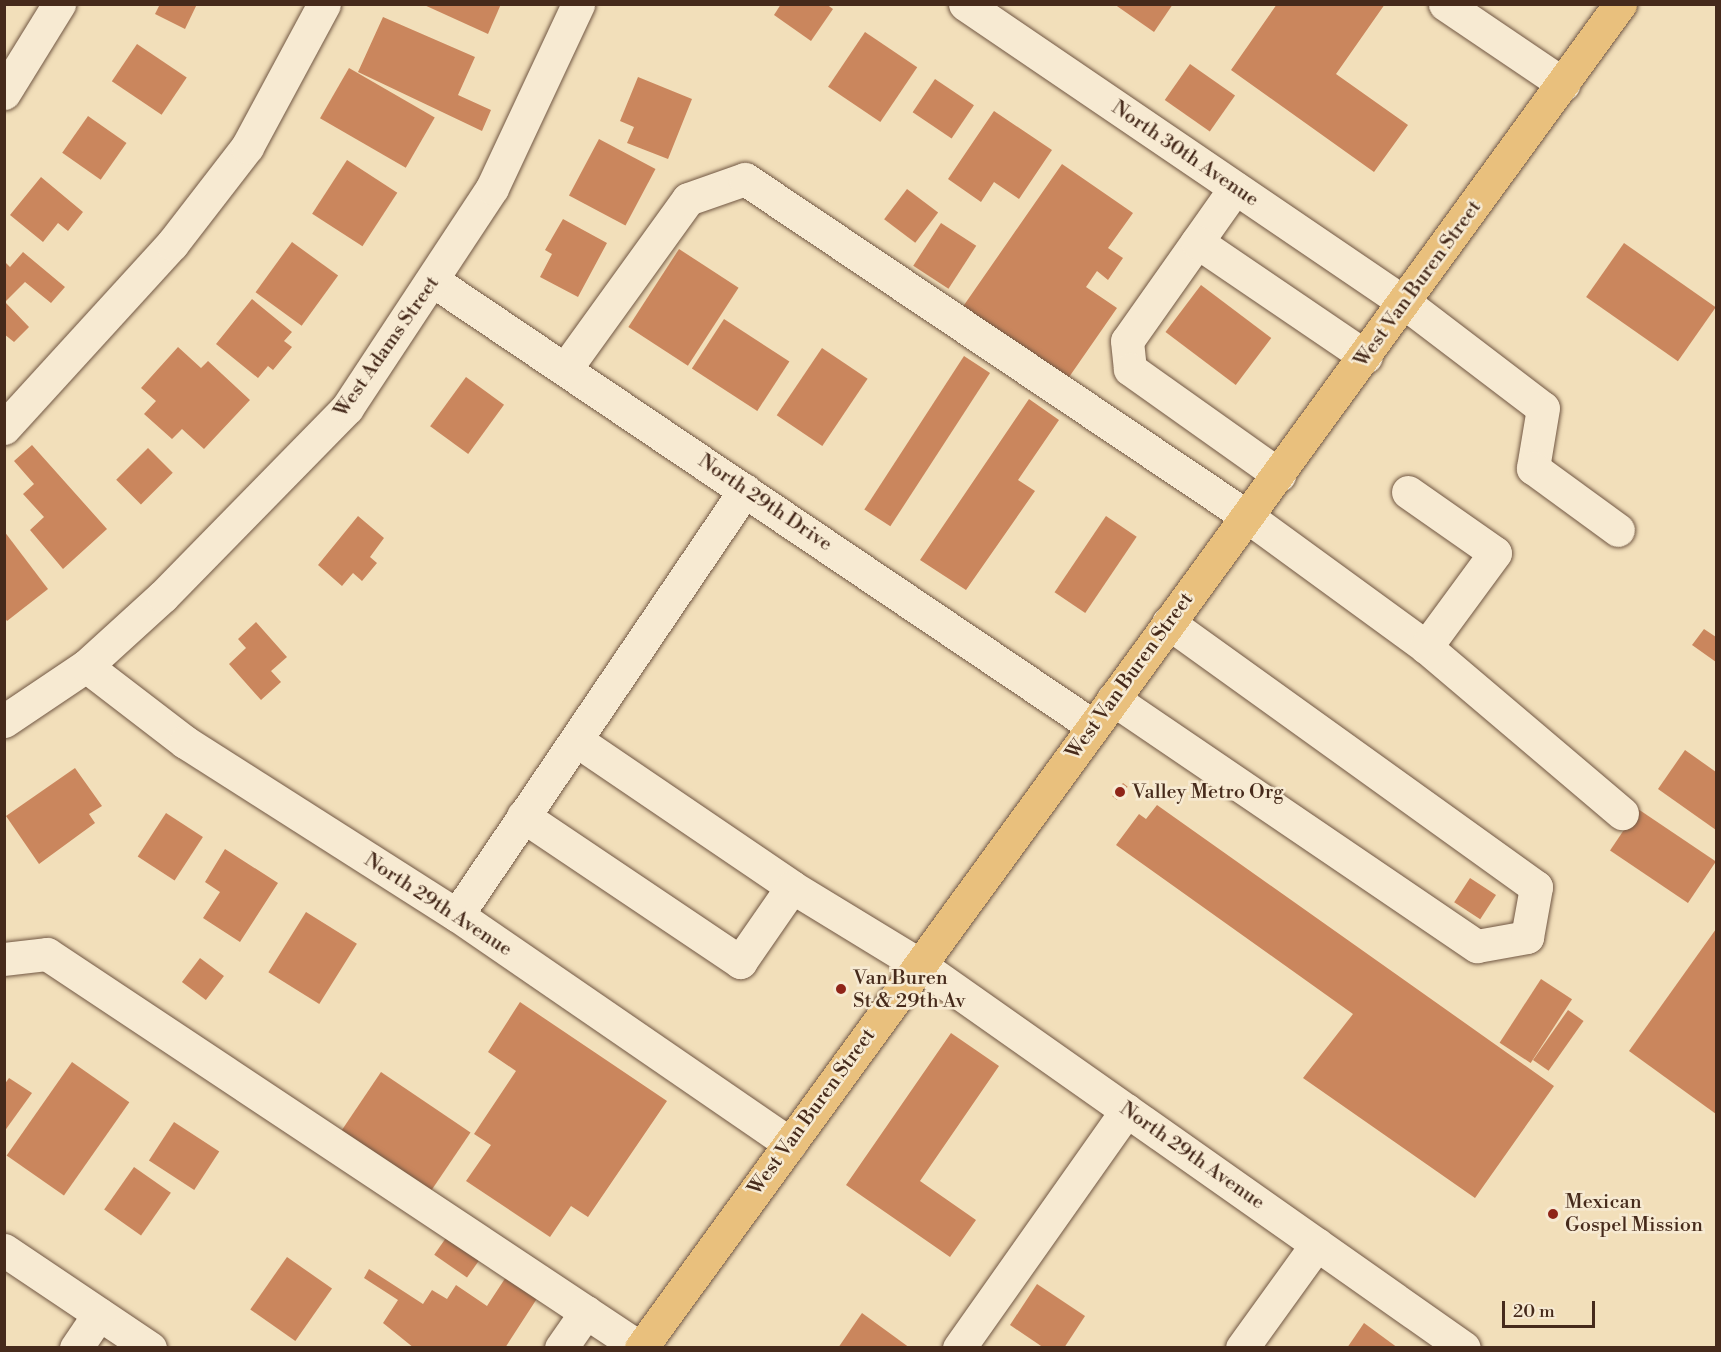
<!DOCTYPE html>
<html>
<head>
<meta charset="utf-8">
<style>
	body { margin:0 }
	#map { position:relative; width:1721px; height:1352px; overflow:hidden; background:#f2dfba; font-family:"Libre Bodoni",serif }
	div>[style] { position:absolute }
	.building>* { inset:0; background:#ca865d; transform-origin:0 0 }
	.roads { filter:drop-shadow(0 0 2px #715743) drop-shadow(0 0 2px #715743) }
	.minor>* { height:33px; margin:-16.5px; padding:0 16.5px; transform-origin:16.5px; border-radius:16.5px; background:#f7ead2 }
	.major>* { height:33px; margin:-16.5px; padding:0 16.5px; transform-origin:16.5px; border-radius:16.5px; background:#e9c07d }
	.dots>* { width:16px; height:16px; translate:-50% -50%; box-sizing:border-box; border:3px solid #f7ead2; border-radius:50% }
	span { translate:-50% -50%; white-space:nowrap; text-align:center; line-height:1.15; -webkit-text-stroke:5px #f7ead2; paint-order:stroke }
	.street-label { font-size:20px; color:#462a1b }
	.poi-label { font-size:20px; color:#462a1b }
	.left { translate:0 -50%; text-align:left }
	.frame { position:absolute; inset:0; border:6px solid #462a1b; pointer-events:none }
	.scale { position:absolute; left:1502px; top:1301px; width:93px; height:27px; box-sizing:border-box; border:3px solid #462a1b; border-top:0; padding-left:8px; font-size:18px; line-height:21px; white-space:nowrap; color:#462a1b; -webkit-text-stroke:4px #f7ead2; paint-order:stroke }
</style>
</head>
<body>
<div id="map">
	<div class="building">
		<i style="clip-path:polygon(160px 4px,197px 4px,185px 29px,155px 14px)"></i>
		<i style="clip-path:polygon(422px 4px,501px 4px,488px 34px)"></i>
		<i style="clip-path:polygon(781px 4px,826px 4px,833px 9px,811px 41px,774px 15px)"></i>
		<i style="clip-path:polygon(1114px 4px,1173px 4px,1154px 32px)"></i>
		<i style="clip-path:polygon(1277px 4px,1385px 4px,1336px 74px,1408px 125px,1374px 172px,1231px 70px)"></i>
		<i style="clip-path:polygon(383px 17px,475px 57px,458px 95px,491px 110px,482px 131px,358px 72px)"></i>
		<i style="left:865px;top:32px;width:63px;height:66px;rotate:34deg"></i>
		<i style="left:137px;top:44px;width:60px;height:45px;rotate:34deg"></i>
		<i style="left:1190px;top:64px;width:55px;height:44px;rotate:35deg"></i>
		<i style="left:349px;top:68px;width:99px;height:58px;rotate:30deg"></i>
		<i style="clip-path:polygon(638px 77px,692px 99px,668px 159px,627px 143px,634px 127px,620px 121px)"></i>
		<i style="left:935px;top:79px;width:47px;height:40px;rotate:34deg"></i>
		<i style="clip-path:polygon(994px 111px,1052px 150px,1019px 199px,994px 182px,981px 202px,948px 179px)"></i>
		<i style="left:88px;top:116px;width:47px;height:45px;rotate:35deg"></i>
		<i style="left:599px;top:139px;width:64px;height:64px;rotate:28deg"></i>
		<i style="left:347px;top:160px;width:60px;height:64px;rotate:33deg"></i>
		<i style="clip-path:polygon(1062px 164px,1133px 213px,1108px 248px,1123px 258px,1108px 280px,1097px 271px,1086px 287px,1117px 308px,1067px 380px,962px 308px)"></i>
		<i style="clip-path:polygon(41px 177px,83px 212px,68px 231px,58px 223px,43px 242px,10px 215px)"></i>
		<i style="left:907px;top:189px;width:39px;height:38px;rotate:37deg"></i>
		<i style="clip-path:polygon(563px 219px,607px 243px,578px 297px,540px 277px,552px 254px,545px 250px)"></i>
		<i style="left:941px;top:223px;width:42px;height:51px;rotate:33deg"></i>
		<i style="left:292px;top:242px;width:57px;height:62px;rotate:36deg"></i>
		<i style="left:1624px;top:243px;width:112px;height:66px;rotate:35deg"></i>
		<i style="left:679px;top:249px;width:71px;height:93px;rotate:33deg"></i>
		<i style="clip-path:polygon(23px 252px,65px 287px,51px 303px,25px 282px,5px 302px,29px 327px,14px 342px,4px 334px,4px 261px,10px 267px)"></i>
		<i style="left:1201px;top:285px;width:88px;height:59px;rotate:37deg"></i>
		<i style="clip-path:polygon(252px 299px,292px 332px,284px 341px,292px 347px,273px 370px,268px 366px,258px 378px,216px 344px)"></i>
		<i style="left:724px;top:319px;width:78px;height:59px;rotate:33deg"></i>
		<i style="clip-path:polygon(178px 347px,201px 368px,208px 361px,250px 400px,204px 449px,182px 429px,172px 439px,144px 414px,156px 401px,141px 388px)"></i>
		<i style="left:822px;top:348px;width:55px;height:81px;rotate:34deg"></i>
		<i style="left:964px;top:356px;width:31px;height:183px;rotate:33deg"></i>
		<i style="left:466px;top:377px;width:47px;height:61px;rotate:36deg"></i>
		<i style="clip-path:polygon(1029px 399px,1059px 420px,1018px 480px,1035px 491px,966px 590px,920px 560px)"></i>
		<i style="clip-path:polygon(32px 445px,107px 529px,63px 569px,30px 530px,44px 517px,23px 494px,34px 484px,14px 461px)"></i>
		<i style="left:148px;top:448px;width:35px;height:45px;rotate:45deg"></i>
		<i style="clip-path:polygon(358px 516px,384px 538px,370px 557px,377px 563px,362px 581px,353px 573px,342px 586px,318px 565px)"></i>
		<i style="left:1106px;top:516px;width:37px;height:92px;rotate:34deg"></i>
		<i style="clip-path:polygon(4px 531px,48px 589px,7px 621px,4px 617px)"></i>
		<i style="clip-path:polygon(256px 622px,287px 657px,271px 671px,281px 682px,261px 700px,229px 664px,246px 648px,238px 639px)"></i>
		<i style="clip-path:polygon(1704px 629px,1716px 637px,1716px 662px,1692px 645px)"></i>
		<i style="clip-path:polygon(1685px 750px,1716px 772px,1716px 830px,1658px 789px)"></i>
		<i style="clip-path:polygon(75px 768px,102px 806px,89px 814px,95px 823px,39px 864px,6px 816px)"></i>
		<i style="left:1123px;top:783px;width:6px;height:17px;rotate:39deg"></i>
		<i style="clip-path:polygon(1157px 805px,1554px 1086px,1475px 1198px,1303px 1078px,1353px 1014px,1116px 845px,1139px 814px,1146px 819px)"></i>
		<i style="left:1638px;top:809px;width:94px;height:50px;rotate:34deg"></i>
		<i style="left:166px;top:813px;width:44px;height:52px;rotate:33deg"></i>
		<i style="clip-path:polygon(225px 849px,278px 883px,240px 942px,203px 918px,220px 892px,205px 882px)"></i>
		<i style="left:1470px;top:878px;width:31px;height:29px;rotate:33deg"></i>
		<i style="left:306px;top:912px;width:60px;height:71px;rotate:32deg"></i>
		<i style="clip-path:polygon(1716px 929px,1716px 1114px,1629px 1051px)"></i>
		<i style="left:200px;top:958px;width:30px;height:30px;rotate:37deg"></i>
		<i style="left:1541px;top:979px;width:37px;height:76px;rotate:33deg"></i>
		<i style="clip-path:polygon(520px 1002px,667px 1101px,588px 1217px,571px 1206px,550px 1237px,466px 1181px,491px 1145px,474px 1134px,516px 1071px,488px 1052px)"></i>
		<i style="left:1568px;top:1010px;width:19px;height:61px;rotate:35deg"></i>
		<i style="clip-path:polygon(951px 1033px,999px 1066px,920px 1181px,976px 1220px,950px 1257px,846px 1185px)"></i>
		<i style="left:72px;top:1062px;width:70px;height:114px;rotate:35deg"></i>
		<i style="left:381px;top:1072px;width:108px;height:72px;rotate:34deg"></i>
		<i style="clip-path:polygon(9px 1078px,32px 1093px,4px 1132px,4px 1085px)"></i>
		<i style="left:174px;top:1122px;width:54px;height:46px;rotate:33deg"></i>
		<i style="left:134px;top:1167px;width:45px;height:52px;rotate:35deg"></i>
		<i style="left:448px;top:1235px;width:40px;height:24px;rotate:35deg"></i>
		<i style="left:287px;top:1257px;width:55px;height:64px;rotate:35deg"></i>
		<i style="clip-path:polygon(369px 1269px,423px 1304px,432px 1290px,447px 1299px,456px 1285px,487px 1306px,506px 1277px,538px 1297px,505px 1348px,414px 1348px,383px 1323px,398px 1300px,364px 1278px)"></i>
		<i style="clip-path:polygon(1037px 1284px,1085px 1316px,1064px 1348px,1044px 1348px,1010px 1325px)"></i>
		<i style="clip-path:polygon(862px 1313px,910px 1348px,838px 1348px)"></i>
		<i style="clip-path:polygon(1364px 1323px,1398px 1348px,1347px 1348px)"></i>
	</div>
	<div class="roads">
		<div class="minor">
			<i style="left:965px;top:4px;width:532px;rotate:34.2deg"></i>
			<i style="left:1405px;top:303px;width:173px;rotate:37.3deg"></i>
			<i style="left:1543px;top:408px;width:61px;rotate:99.5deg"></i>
			<i style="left:1533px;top:468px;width:105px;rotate:36.1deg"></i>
			<i style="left:1445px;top:4px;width:143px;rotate:34.1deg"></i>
			<i style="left:4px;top:93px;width:105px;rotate:-58.3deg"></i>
			<i style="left:1235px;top:188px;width:187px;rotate:125.2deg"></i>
			<i style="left:1127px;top:341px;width:28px;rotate:84deg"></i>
			<i style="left:1130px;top:369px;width:183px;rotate:35.4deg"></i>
			<i style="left:1197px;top:242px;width:204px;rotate:34.2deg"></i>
			<i style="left:435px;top:282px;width:794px;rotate:34.01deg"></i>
			<i style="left:566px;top:368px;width:208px;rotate:-54.2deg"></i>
			<i style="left:688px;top:199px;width:60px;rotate:-19.3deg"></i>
			<i style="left:745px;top:179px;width:606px;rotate:33.9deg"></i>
			<i style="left:1248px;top:517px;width:220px;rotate:36.1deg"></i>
			<i style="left:1426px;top:647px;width:257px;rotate:40.3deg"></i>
			<i style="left:4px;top:428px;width:249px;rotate:-47.6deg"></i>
			<i style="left:172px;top:244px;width:123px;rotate:-52.3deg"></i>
			<i style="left:247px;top:147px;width:162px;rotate:-61.7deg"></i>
			<i style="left:1408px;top:492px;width:106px;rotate:35deg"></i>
			<i style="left:1495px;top:553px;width:117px;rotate:126.3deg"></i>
			<i style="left:86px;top:666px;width:125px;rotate:37.5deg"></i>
			<i style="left:185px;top:742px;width:322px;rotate:32.5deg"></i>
			<i style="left:457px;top:915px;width:404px;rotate:34.5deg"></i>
			<i style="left:1113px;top:699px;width:440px;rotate:34.2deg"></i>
			<i style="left:1477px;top:946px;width:51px;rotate:-10.2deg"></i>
			<i style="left:1527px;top:937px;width:51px;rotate:-79.8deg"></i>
			<i style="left:1536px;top:887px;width:453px;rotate:-144.3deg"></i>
			<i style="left:4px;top:721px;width:99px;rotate:-33.9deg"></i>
			<i style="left:86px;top:666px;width:104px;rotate:-42.3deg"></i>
			<i style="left:163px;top:596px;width:263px;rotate:-45.6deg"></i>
			<i style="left:347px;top:408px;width:263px;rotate:-56.6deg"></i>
			<i style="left:492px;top:188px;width:203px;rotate:-64.9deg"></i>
			<i style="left:576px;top:740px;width:261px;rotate:34.2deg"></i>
			<i style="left:792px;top:887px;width:150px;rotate:31.4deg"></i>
			<i style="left:920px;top:965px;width:665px;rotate:35.15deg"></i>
			<i style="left:523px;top:816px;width:262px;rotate:33.9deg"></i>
			<i style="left:740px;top:962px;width:91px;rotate:-55.3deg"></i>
			<i style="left:457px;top:915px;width:513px;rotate:-55.88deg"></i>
			<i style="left:4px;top:959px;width:43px;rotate:-6.6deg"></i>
			<i style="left:47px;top:954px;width:712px;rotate:33.6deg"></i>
			<i style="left:4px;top:1250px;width:176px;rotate:33.9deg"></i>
			<i style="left:76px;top:1348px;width:41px;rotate:-55.9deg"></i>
			<i style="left:561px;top:1348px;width:44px;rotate:-55.2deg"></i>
			<i style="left:959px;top:1348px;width:291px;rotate:-54.8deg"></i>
			<i style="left:1242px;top:1348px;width:128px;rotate:-54.2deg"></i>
		</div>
		<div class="major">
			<i style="left:641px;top:1348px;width:1663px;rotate:-53.93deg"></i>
		</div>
	</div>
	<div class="dots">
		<i style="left:1120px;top:792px;background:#8f2418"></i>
		<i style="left:841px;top:989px;background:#8f2418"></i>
		<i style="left:1553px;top:1214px;background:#8f2418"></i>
	</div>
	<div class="street-label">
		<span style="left:1185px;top:154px;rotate:34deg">North 30th Avenue</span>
		<span style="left:1418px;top:284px;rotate:-54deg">West Van Buren Street</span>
		<span style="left:387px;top:347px;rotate:-55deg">West Adams Street</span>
		<span style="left:765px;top:503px;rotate:34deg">North 29th Drive</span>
		<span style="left:1130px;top:676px;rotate:-54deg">West Van Buren Street</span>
		<span style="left:438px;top:905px;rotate:33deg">North 29th Avenue</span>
		<span style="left:812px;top:1112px;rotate:-54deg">West Van Buren Street</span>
		<span style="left:1192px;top:1156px;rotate:35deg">North 29th Avenue</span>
	</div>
	<div class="poi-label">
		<span class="left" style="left:1132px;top:792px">Valley Metro Org</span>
		<span class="left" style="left:853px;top:990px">Van Buren<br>St &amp; 29th Av</span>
		<span class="left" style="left:1565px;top:1214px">Mexican<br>Gospel Mission</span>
	</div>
	<div class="frame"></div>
	<div class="scale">20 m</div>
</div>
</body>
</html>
